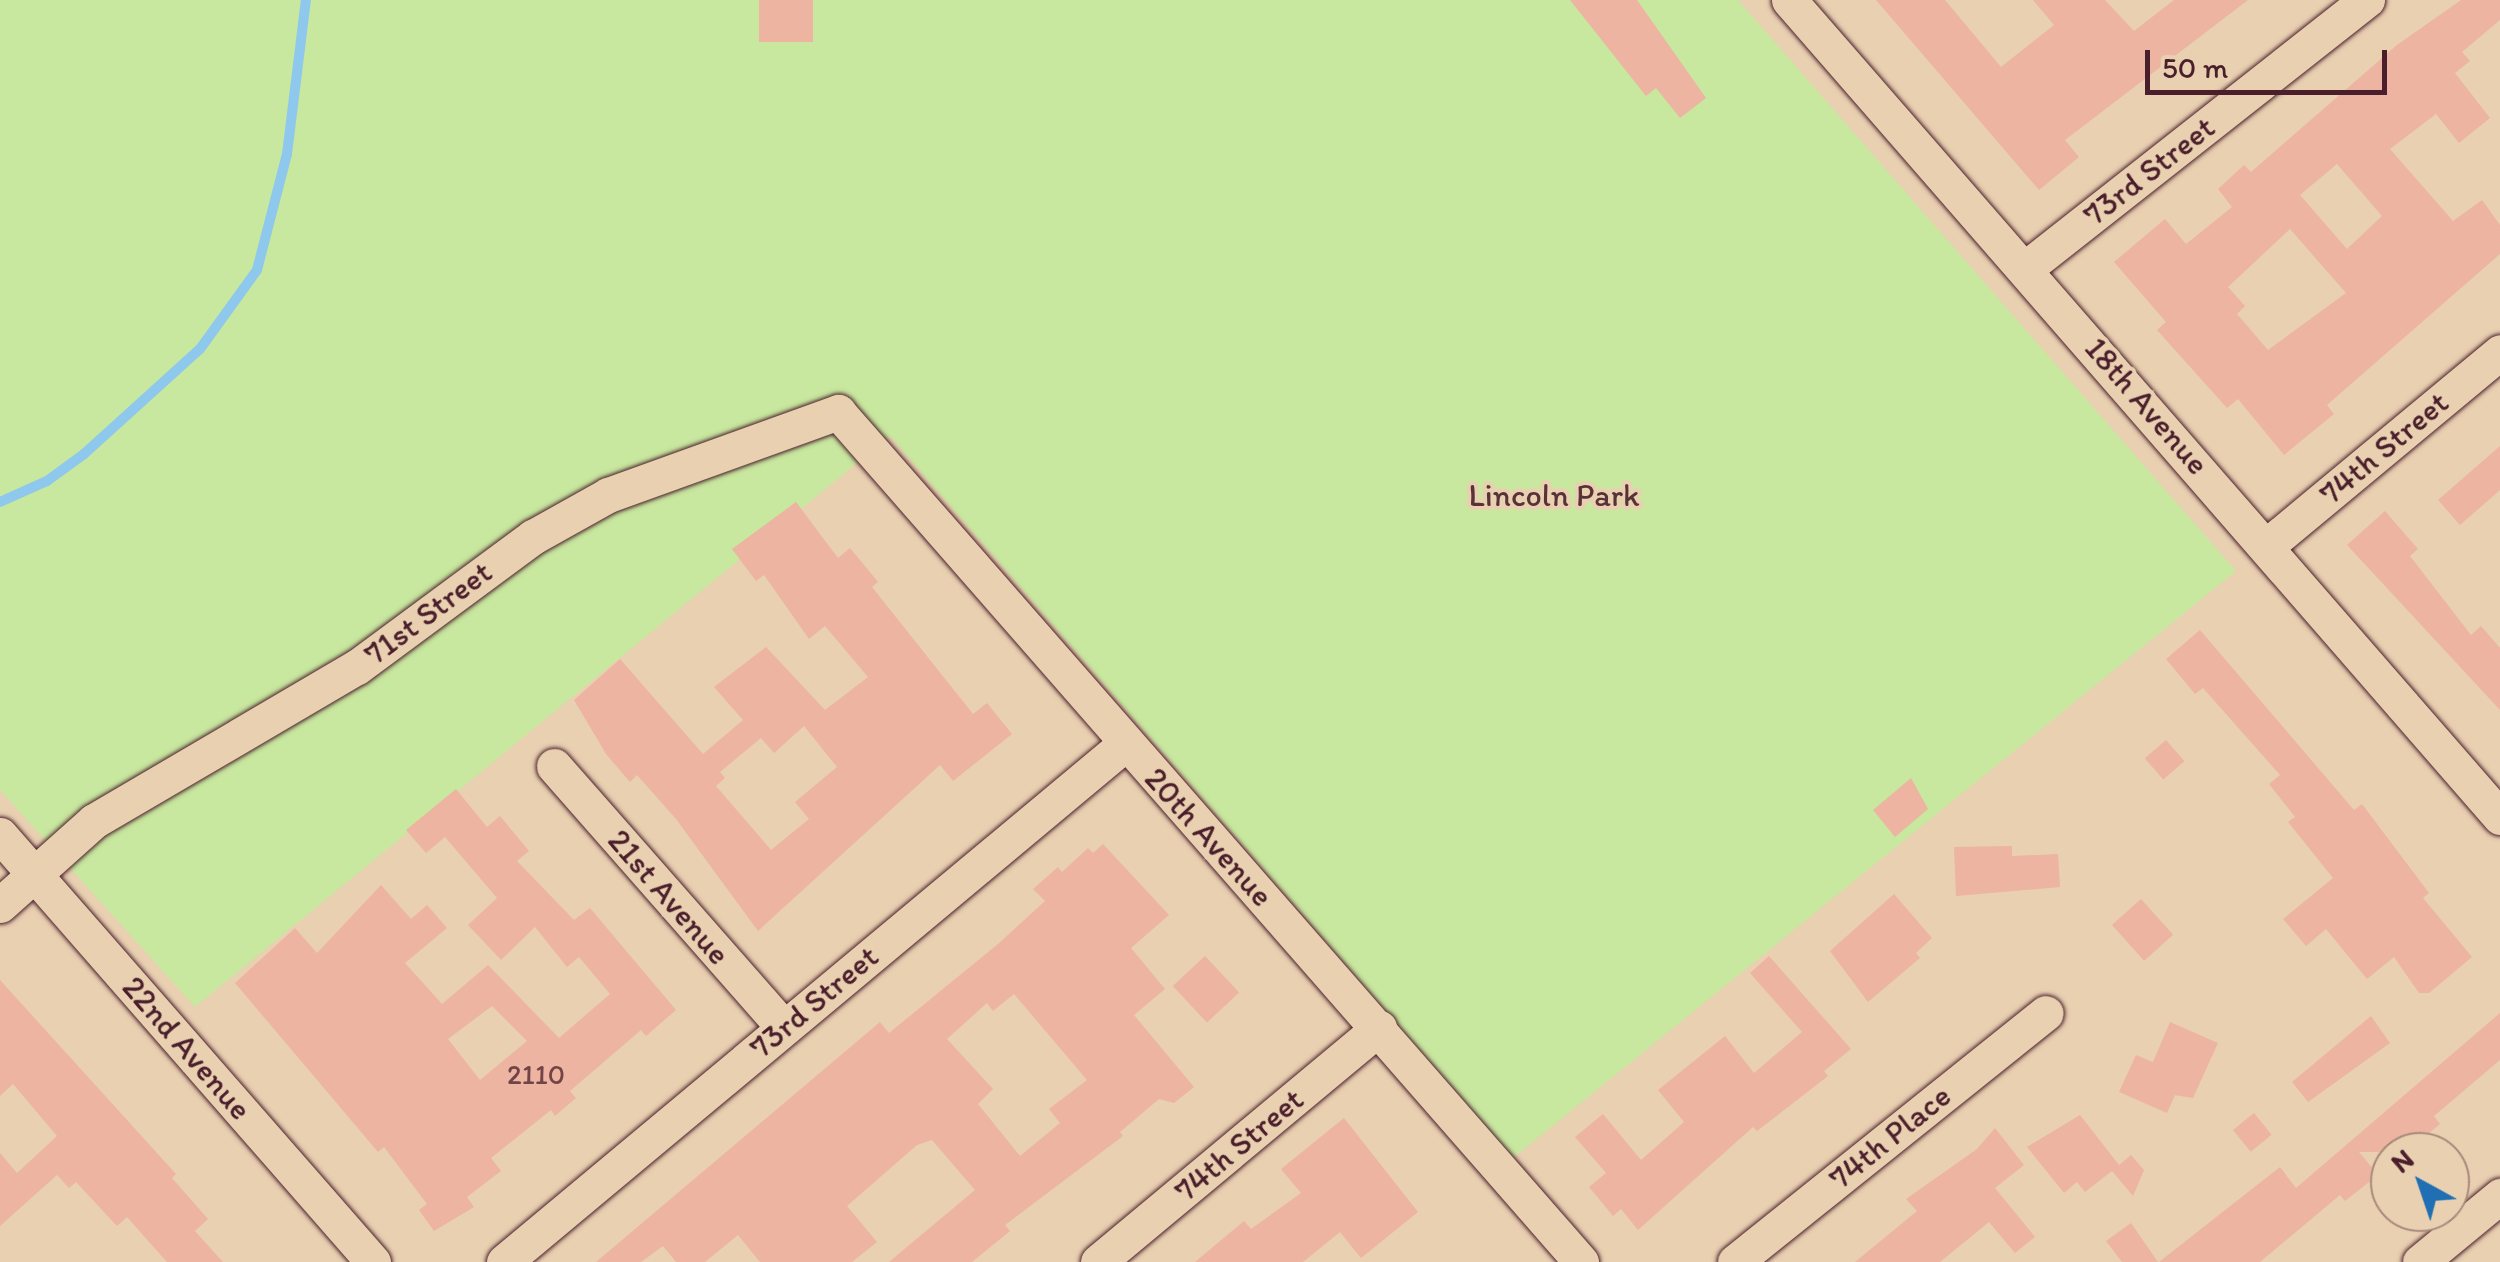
<!DOCTYPE html>
<html>
<head>
<meta charset="utf-8">
<style>
	body { margin:0 }
	#map { position:relative; width:2500px; height:1262px; overflow:hidden; background:#e9d0b1; font-family:Itim,sans-serif }
	div>[style] { position:absolute }
	.green>* { inset:0; background:#c8e79f }
	.stream>* { height:10px; margin:-5px; padding:0 5px; transform-origin:5px; border-radius:5px; background:#8ec8ed }
	.building>* { inset:0; background:#ecb4a1; transform-origin:0 0 }
	.roads { filter:drop-shadow(0 0 2px #4a1f2b) drop-shadow(0 0 2px #4a1f2b) }
	.minor>* { height:35px; margin:-17.5px; padding:0 17.5px; transform-origin:17.5px; border-radius:17.5px; background:#e9d0b1 }
	span { translate:-50% -50%; white-space:nowrap; text-align:center; line-height:1.15; -webkit-text-stroke:8px #e9d0b1; paint-order:stroke }
	.number-label { font-size:28px; color:#724448 }
	.number-label span { -webkit-text-stroke-width:0 }
	.street-label { font-size:32px; color:#4a1f2b }
	.park-label { font-size:32px; color:#573337 }
	.north { position:absolute; left:2370px; top:1132px; width:100px; height:100px; box-sizing:border-box; background:#e9d0b1; border:2px solid #a9897b; border-radius:50%; rotate:320deg; font-size:28px; font-weight:700; line-height:40px; text-align:center; color:#4a1f2b }
	.north::after { content:''; display:block; margin:auto; width:35px; height:45px; background:#1f6fb2; clip-path:polygon(50% 0,100% 100%,50% 72%,0 100%) }
	.scale { position:absolute; left:2145px; top:50px; width:242px; height:45px; box-sizing:border-box; border:5px solid #4a1f2b; border-top:0; padding-left:12px; font-size:30px; line-height:35px; white-space:nowrap; color:#4a1f2b; -webkit-text-stroke:8px #e9d0b1; paint-order:stroke }
</style>
</head>
<body>
<div id="map">
	<div class="green">
		<i style="clip-path:polygon(0 0,1738px 0,2236px 571px,1513px 1158px,890px 436px,195px 1007px,0 790px)"></i>
	</div>
	<div class="stream">
		<i style="left:0;top:502px;width:51px;rotate:-24.1deg"></i>
		<i style="left:47px;top:481px;width:46px;rotate:-36.1deg"></i>
		<i style="left:84px;top:454px;width:156px;rotate:-42.2deg"></i>
		<i style="left:200px;top:349px;width:97px;rotate:-54.2deg"></i>
		<i style="left:257px;top:270px;width:120px;rotate:-75.5deg"></i>
		<i style="left:287px;top:154px;width:155px;rotate:-83deg"></i>
	</div>
	<div class="building">
		<i style="left:759px;top:0;width:54px;height:42px"></i>
		<i style="clip-path:polygon(1570px 0,1637px 0,1706px 98px,1680px 118px,1656px 88px,1646px 96px)"></i>
		<i style="clip-path:polygon(1876px 0,1945px 0,2001px 67px,2054px 25px,2033px 0,2105px 0,2134px 31px,2174px 0,2248px 0,2065px 140px,2079px 157px,2039px 190px)"></i>
		<i style="clip-path:polygon(evenodd,2461px 0,2500px 0,2500px 20px,2462px 52px,2470px 61px,2455px 73px,2490px 118px,2459px 143px,2436px 114px,2390px 149px,2453px 221px,2482px 200px,2500px 225px,2500px 254px,2327px 405px,2334px 414px,2284px 455px,2238px 399px,2227px 408px,2157px 330px,2166px 322px,2114px 262px,2165px 219px,2186px 244px,2232px 207px,2218px 189px,2244px 165px,2251px 172px,2397px 45px,2461px 0,2337px 164px,2382px 216px,2347px 249px,2300px 195px,2337px 164px,2461px 0,2290px 229px,2346px 293px,2268px 350px,2237px 314px,2245px 306px,2228px 287px,2290px 229px)"></i>
		<i style="clip-path:polygon(2500px 446px,2500px 490px,2460px 525px,2438px 500px)"></i>
		<i style="clip-path:polygon(evenodd,796px 502px,838px 558px,850px 548px,878px 582px,872px 587px,973px 714px,987px 703px,1012px 734px,953px 781px,940px 765px,758px 931px,676px 819px,637px 775px,630px 782px,606px 754px,574px 700px,620px 659px,703px 754px,743px 720px,714px 687px,766px 647px,825px 710px,868px 677px,825px 626px,809px 639px,764px 575px,756px 581px,732px 549px,796px 502px,804px 726px,837px 767px,795px 802px,809px 819px,771px 850px,716px 786px,725px 778px,720px 772px,761px 738px,774px 753px,804px 726px)"></i>
		<i style="clip-path:polygon(2385px 511px,2418px 549px,2410px 556px,2471px 635px,2481px 626px,2500px 648px,2500px 710px,2347px 545px)"></i>
		<i style="clip-path:polygon(2200px 630px,2354px 810px,2362px 804px,2429px 893px,2423px 898px,2472px 957px,2429px 993px,2419px 993px,2394px 957px,2367px 979px,2326px 929px,2306px 946px,2283px 919px,2333px 878px,2288px 822px,2295px 817px,2269px 784px,2280px 775px,2203px 688px,2195px 694px,2166px 659px)"></i>
		<i style="left:2166px;top:740px;width:28px;height:28px;rotate:49deg"></i>
		<i style="clip-path:polygon(1911px 778px,1928px 809px,1895px 837px,1873px 810px)"></i>
		<i style="clip-path:polygon(evenodd,456px 789px,487px 827px,500px 816px,529px 851px,517px 861px,574px 920px,590px 908px,676px 1010px,646px 1036px,641px 1030px,570px 1091px,576px 1098px,555px 1116px,551px 1110px,491px 1158px,501px 1171px,467px 1197px,474px 1207px,434px 1231px,419px 1210px,427px 1204px,384px 1147px,378px 1152px,235px 983px,295px 928px,317px 953px,381px 885px,411px 919px,427px 905px,447px 928px,405px 963px,442px 1004px,488px 965px,559px 1038px,610px 994px,579px 957px,567px 967px,535px 927px,501px 960px,468px 925px,497px 898px,445px 837px,426px 853px,406px 830px,456px 789px,492px 1006px,527px 1041px,480px 1080px,448px 1039px,492px 1006px)"></i>
		<i style="clip-path:polygon(evenodd,1103px 844px,1169px 915px,1131px 948px,1165px 989px,1134px 1015px,1194px 1087px,1174px 1103px,1159px 1099px,1120px 1132px,1123px 1136px,1005px 1225px,1010px 1231px,972px 1262px,889px 1262px,975px 1190px,932px 1140px,917px 1145px,847px 1206px,877px 1242px,852px 1262px,760px 1262px,738px 1235px,705px 1262px,676px 1262px,663px 1246px,641px 1262px,596px 1262px,880px 1022px,889px 1033px,998px 944px,1045px 901px,1033px 889px,1058px 867px,1062px 872px,1088px 848px,1093px 853px,1103px 844px,1014px 994px,1087px 1080px,1049px 1109px,1060px 1123px,1020px 1156px,978px 1104px,993px 1089px,947px 1039px,987px 1003px,993px 1011px,1014px 994px)"></i>
		<i style="clip-path:polygon(2012px 846px,2012px 856px,2058px 854px,2060px 887px,1956px 896px,1954px 847px)"></i>
		<i style="clip-path:polygon(1894px 894px,1932px 938px,1916px 953px,1920px 958px,1868px 1002px,1830px 951px)"></i>
		<i style="left:2141px;top:899px;width:48px;height:39px;rotate:48deg"></i>
		<i style="left:1205px;top:956px;width:50px;height:44px;rotate:47deg"></i>
		<i style="clip-path:polygon(1769px 956px,1851px 1049px,1824px 1071px,1828px 1076px,1757px 1131px,1753px 1127px,1638px 1230px,1621px 1209px,1613px 1216px,1589px 1187px,1606px 1173px,1575px 1137px,1603px 1114px,1641px 1160px,1684px 1122px,1658px 1090px,1725px 1036px,1754px 1073px,1802px 1032px,1750px 973px)"></i>
		<i style="clip-path:polygon(0 980px,176px 1174px,172px 1178px,208px 1219px,195px 1231px,223px 1262px,167px 1262px,127px 1217px,117px 1226px,76px 1182px,69px 1188px,57px 1175px,0 1226px,0 1153px,17px 1173px,57px 1136px,13px 1084px,0 1096px)"></i>
		<i style="clip-path:polygon(2500px 1013px,2500px 1060px,2434px 1116px,2440px 1124px,2406px 1152px,2359px 1152px,2378px 1175px,2345px 1201px,2340px 1195px,2260px 1262px,2159px 1262px,2280px 1167px,2296px 1188px)"></i>
		<i style="clip-path:polygon(2371px 1016px,2390px 1043px,2308px 1102px,2292px 1082px)"></i>
		<i style="clip-path:polygon(2170px 1022px,2218px 1043px,2193px 1098px,2175px 1095px,2167px 1113px,2119px 1092px,2136px 1055px,2153px 1062px)"></i>
		<i style="left:2254px;top:1113px;width:28px;height:27px;rotate:51deg"></i>
		<i style="clip-path:polygon(2080px 1115px,2119px 1165px,2131px 1155px,2144px 1170px,2133px 1196px,2112px 1171px,2085px 1192px,2077px 1182px,2064px 1193px,2027px 1147px)"></i>
		<i style="clip-path:polygon(1344px 1118px,1418px 1212px,1361px 1258px,1340px 1232px,1303px 1262px,1195px 1262px,1244px 1221px,1251px 1229px,1301px 1193px,1281px 1169px)"></i>
		<i style="clip-path:polygon(1995px 1128px,2024px 1165px,1995px 1188px,2035px 1237px,2015px 1253px,1989px 1222px,1940px 1262px,1855px 1262px,1917px 1211px,1906px 1199px,1977px 1149px)"></i>
		<i style="clip-path:polygon(2131px 1223px,2158px 1262px,2122px 1262px,2106px 1241px)"></i>
	</div>
	<div class="roads">
		<div class="minor">
			<i style="left:1789px;top:0;width:1083px;rotate:48.97deg"></i>
			<i style="left:2026px;top:268px;width:434px;rotate:-38.2deg"></i>
			<i style="left:2269px;top:544px;width:300px;rotate:-39.7deg"></i>
			<i style="left:554px;top:766px;width:347px;rotate:48.7deg"></i>
			<i style="left:0;top:835px;width:567px;rotate:48.86deg"></i>
			<i style="left:0;top:905px;width:126px;rotate:-41.8deg"></i>
			<i style="left:94px;top:821px;width:305px;rotate:-30.4deg"></i>
			<i style="left:357px;top:667px;width:219px;rotate:-36.5deg"></i>
			<i style="left:533px;top:537px;width:86px;rotate:-29.2deg"></i>
			<i style="left:608px;top:495px;width:245px;rotate:-19.8deg"></i>
			<i style="left:838px;top:412px;width:1129px;rotate:48.84deg"></i>
			<i style="left:504px;top:1262px;width:810px;rotate:-39.84deg"></i>
			<i style="left:1098px;top:1262px;width:366px;rotate:-39.8deg"></i>
			<i style="left:1735px;top:1262px;width:398px;rotate:-38.7deg"></i>
			<i style="left:2420px;top:1262px;width:104px;rotate:-39.5deg"></i>
		</div>
	</div>
	<div class="number-label">
		<span style="left:536px;top:1074px">2110</span>
	</div>
	<div class="street-label">
		<span style="left:2149px;top:171px;rotate:-38deg">73rd Street</span>
		<span style="left:2147px;top:406px;rotate:49deg">18th Avenue</span>
		<span style="left:2384px;top:448px;rotate:-40deg">74th Street</span>
		<span style="left:428px;top:613px;rotate:-37deg">71st Street</span>
		<span style="left:1209px;top:837px;rotate:48deg">20th Avenue</span>
		<span style="left:669px;top:897px;rotate:49deg">21st Avenue</span>
		<span style="left:814px;top:1002px;rotate:-40deg">73rd Street</span>
		<span style="left:187px;top:1048px;rotate:49deg">22nd Avenue</span>
		<span style="left:1890px;top:1137px;rotate:-39deg">74th Place</span>
		<span style="left:1239px;top:1145px;rotate:-40deg">74th Street</span>
	</div>
	<div class="park-label">
		<span style="left:1554px;top:495px">Lincoln Park</span>
	</div>
	<div class="north">N</div>
	<div class="scale">50 m</div>
</div>
</body>
</html>
